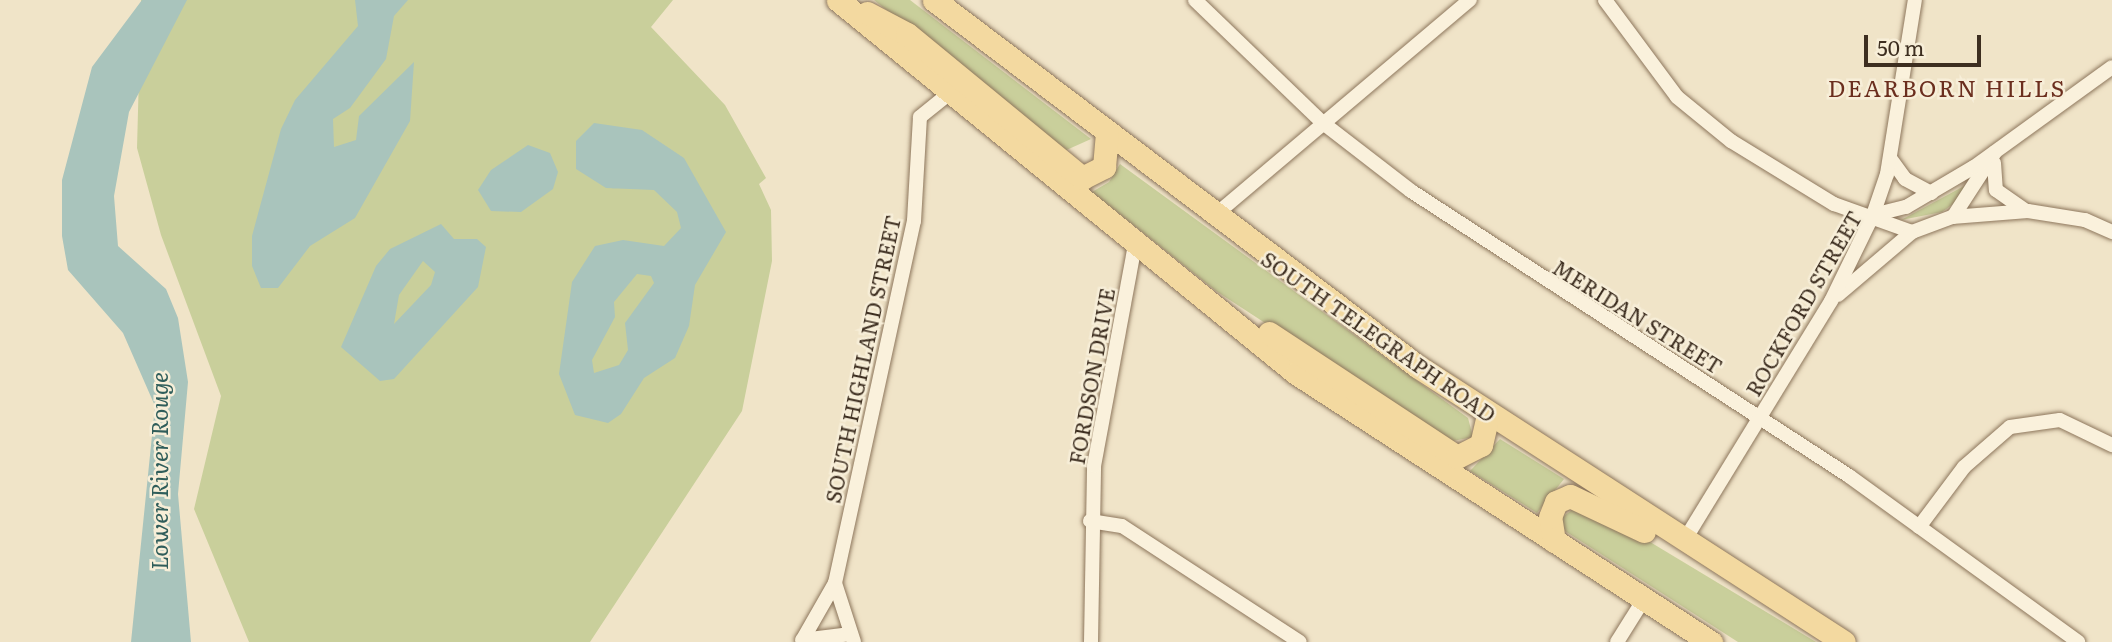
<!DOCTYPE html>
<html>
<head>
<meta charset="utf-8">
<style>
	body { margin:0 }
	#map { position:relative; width:2112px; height:642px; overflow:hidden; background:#f0e4c8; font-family:Literata,serif }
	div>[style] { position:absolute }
	.green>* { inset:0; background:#c9cf9b }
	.water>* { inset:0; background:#a9c4bc }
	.roads { filter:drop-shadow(0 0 2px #8d765c) drop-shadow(0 0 2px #8d765c) }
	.minor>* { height:14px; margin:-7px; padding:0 7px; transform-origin:7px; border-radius:7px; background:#faf1dc }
	.primary>* { height:23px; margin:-11.5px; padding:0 11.5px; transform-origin:11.5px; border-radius:11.5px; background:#f3d9a0 }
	span { translate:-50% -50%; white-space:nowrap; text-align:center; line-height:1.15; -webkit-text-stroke:5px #f7eed8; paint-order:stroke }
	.street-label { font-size:21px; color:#3d2e20 }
	.neighbourhood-label { font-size:23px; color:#6b2e1e; letter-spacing:2px }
	.water-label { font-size:23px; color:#2f5d5a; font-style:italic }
	.scale { position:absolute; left:1864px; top:35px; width:117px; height:32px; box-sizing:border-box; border:4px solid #3d2e20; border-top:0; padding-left:9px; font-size:21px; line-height:24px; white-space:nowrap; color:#3d2e20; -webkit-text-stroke:5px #f7eed8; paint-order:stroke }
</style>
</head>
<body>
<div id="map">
	<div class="green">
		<i style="clip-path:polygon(141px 0,673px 0,651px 27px,725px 105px,766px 178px,759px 184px,771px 210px,772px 261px,742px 411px,590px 642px,249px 642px,194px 509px,221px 396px,161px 235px,137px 148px)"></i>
		<i style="clip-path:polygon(874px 0,910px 0,1091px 139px,1062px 152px)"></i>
		<i style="clip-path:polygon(1120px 164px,1468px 418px,1473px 437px,1448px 442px,1216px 291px,1092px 192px,1109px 182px)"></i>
		<i style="clip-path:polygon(1966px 185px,1967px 194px,1942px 212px,1901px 220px)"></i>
		<i style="clip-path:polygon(1500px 439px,1564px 479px,1537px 513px,1470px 471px)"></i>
		<i style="clip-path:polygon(1575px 508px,1602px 513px,1816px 642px,1738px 642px,1565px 531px,1561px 518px)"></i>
	</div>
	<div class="water">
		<i style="clip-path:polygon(142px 0,187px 0,129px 112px,114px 196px,118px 246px,166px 289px,178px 318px,188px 382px,178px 494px,191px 642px,131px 642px,155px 406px,123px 333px,68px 270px,62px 236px,62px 180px,92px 67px)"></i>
		<i style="clip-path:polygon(355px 0,408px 0,394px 16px,386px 59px,350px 108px,333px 119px,334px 147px,356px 140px,359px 116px,414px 62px,410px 121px,355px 218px,310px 246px,278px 288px,261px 288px,252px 266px,252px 236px,281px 129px,295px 100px,358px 26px)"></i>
		<i style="clip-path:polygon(evenodd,594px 123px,642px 130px,684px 158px,726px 232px,695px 285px,689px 326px,675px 358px,644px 378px,621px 414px,608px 423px,575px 415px,559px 374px,572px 282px,595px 246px,623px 240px,664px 246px,681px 228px,677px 212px,654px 190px,606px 188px,576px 169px,576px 141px,594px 123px,637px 274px,651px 276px,654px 283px,625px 323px,628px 350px,619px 365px,594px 373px,592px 360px,615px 317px,614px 302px,637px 274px)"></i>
		<i style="clip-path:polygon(528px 145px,550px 153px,558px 172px,553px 189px,521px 212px,491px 211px,478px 190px,491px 170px)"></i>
		<i style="clip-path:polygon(evenodd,441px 224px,454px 239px,477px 239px,486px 247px,478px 287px,394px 379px,380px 381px,341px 347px,376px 266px,390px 249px,441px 224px,423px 261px,435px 272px,431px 285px,394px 324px,399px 295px,423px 261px)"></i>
	</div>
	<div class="roads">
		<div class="minor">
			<i style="left:1195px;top:0;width:178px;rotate:43.9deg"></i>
			<i style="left:1323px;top:123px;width:111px;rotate:37.7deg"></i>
			<i style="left:1411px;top:191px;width:523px;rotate:33.05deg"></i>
			<i style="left:1849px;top:476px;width:283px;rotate:35.9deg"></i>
			<i style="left:1605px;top:0;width:121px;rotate:53.4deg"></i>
			<i style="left:1677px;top:97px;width:70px;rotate:39.2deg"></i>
			<i style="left:1731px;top:141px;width:121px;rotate:31.5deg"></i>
			<i style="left:1834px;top:204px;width:83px;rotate:19.7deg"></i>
			<i style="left:1912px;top:232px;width:43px;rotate:-20.6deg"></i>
			<i style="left:1952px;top:217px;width:76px;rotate:-4.5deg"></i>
			<i style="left:2028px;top:211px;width:58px;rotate:9deg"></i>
			<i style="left:2085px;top:220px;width:30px;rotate:24deg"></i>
			<i style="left:1890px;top:158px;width:26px;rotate:54deg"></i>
			<i style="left:1905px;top:179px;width:30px;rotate:28deg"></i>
			<i style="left:1994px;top:163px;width:27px;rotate:86deg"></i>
			<i style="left:1996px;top:190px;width:35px;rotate:35deg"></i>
			<i style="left:1873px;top:215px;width:43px;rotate:-71.1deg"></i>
			<i style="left:1887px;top:174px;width:176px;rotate:-80.9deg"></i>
			<i style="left:1214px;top:216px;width:335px;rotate:-40.2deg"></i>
			<i style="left:1953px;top:217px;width:77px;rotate:-57.1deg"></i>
			<i style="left:1838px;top:295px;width:97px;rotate:-40.4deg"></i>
			<i style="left:1090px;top:521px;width:32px;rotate:9deg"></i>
			<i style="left:1122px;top:526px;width:212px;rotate:33.1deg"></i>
			<i style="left:1919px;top:527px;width:75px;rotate:-53.1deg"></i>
			<i style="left:1964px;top:467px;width:61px;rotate:-41deg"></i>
			<i style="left:2010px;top:427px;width:50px;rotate:-8deg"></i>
			<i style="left:2060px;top:420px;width:58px;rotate:25.7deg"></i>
			<i style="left:1684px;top:541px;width:281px;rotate:-58.5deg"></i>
			<i style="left:1831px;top:301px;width:96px;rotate:-64deg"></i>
			<i style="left:1873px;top:215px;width:34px;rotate:-14deg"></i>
			<i style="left:1906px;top:207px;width:79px;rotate:-30.5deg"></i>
			<i style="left:1974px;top:167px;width:170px;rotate:-35.9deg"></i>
			<i style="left:803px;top:639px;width:64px;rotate:-60.3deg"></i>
			<i style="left:802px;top:640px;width:49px;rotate:-7deg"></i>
			<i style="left:854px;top:642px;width:62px;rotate:-107.9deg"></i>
			<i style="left:835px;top:583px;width:371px;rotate:-77.7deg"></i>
			<i style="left:914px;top:221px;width:104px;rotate:-86.7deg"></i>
			<i style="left:920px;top:117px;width:36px;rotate:-39deg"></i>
			<i style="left:1091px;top:642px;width:176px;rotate:-89deg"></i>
			<i style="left:1094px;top:466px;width:225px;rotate:-79.5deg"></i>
			<i style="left:1617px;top:642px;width:51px;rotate:-57.9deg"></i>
		</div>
		<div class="primary">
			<i style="left:838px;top:0;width:591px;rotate:39.16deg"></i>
			<i style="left:1296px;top:373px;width:495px;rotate:33deg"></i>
			<i style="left:934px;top:0;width:606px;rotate:37.15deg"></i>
			<i style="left:1417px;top:366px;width:508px;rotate:32.88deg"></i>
			<i style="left:867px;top:13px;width:45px;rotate:27.7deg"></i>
			<i style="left:907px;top:34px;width:227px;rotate:39.4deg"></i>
			<i style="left:1082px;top:178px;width:25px;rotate:-27deg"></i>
			<i style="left:1104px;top:167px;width:34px;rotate:-85deg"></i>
			<i style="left:1269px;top:333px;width:225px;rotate:33.4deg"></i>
			<i style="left:1457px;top:457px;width:27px;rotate:-27deg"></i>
			<i style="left:1481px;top:445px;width:32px;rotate:-77deg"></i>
			<i style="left:1554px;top:541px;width:24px;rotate:-99deg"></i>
			<i style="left:1550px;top:517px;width:16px;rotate:-68deg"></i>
			<i style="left:1556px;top:502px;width:15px;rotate:-23deg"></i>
			<i style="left:1570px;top:496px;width:82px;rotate:25.3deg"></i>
		</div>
	</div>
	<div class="street-label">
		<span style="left:1803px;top:303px;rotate:-60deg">ROCKFORD STREET</span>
		<span style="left:1638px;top:316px;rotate:32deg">MERIDAN STREET</span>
		<span style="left:1379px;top:336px;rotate:35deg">SOUTH TELEGRAPH ROAD</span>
		<span style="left:862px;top:359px;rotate:-78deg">SOUTH HIGHLAND STREET</span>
		<span style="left:1091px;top:376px;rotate:-80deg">FORDSON DRIVE</span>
	</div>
	<div class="neighbourhood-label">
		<span style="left:1947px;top:87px">DEARBORN HILLS</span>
	</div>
	<div class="water-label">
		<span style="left:158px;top:471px;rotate:-90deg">Lower River Rouge</span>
	</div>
	<div class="scale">50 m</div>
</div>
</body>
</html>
